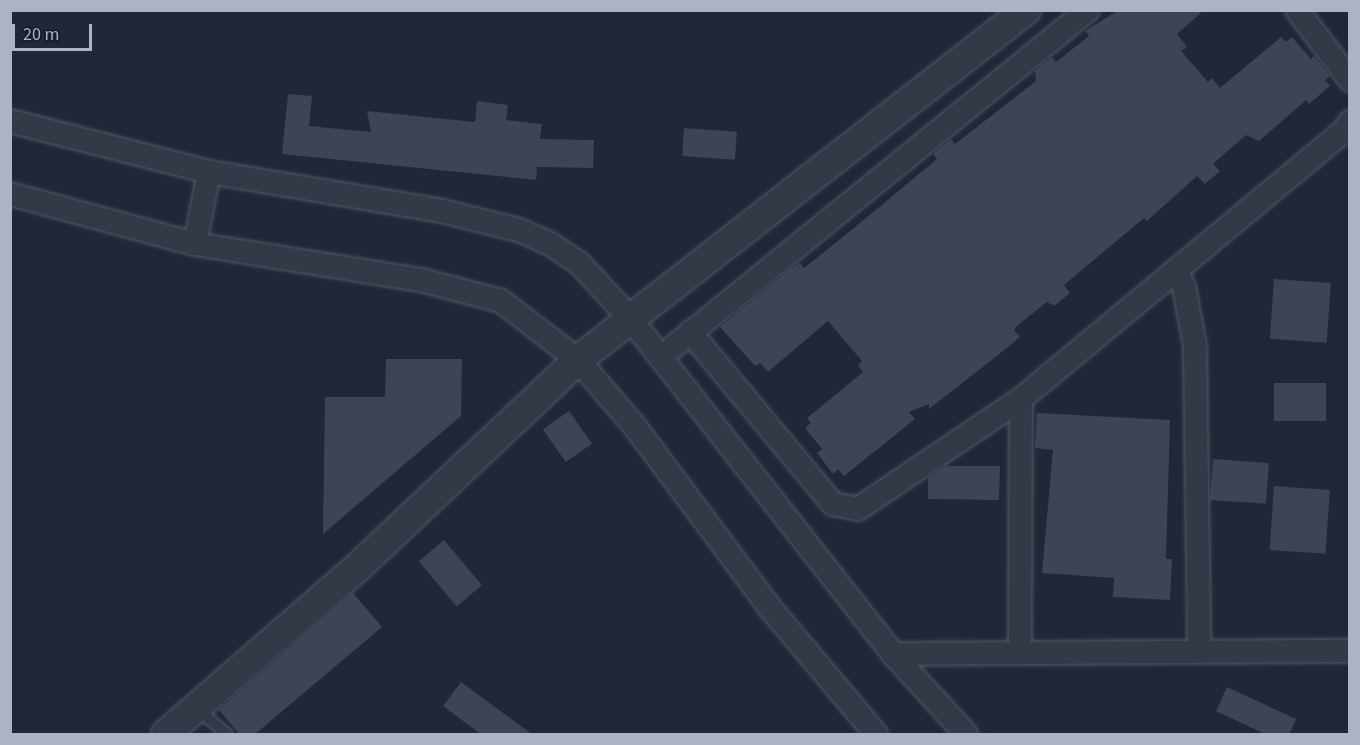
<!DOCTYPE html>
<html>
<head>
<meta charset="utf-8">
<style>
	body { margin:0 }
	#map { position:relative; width:1360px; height:745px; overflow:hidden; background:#202736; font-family:"Source Sans 3",sans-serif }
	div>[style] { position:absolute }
	.building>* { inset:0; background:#3c4456; transform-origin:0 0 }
	.roads { filter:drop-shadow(0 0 2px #515664) drop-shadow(0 0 2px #515664) }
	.service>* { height:10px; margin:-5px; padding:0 5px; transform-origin:5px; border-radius:5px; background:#333947 }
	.minor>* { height:22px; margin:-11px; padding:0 11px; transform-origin:11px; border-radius:11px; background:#333947 }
	.tertiary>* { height:28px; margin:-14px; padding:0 14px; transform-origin:14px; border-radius:14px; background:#333947 }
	span { translate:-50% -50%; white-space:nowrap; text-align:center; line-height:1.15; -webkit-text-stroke:4.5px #191e2b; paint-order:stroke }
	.frame { position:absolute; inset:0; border:12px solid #adb3c3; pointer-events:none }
	.scale { position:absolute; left:12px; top:24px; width:80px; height:27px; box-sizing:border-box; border:3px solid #adb3c3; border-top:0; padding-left:8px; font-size:18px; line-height:21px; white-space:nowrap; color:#adb3c3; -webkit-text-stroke:4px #191e2b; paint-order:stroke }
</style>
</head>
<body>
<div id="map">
	<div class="building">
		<i style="clip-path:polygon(1119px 10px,1204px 10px,1177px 34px,1187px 47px,1181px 51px,1208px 82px,1212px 78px,1220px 88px,1281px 37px,1286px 42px,1292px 37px,1311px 59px,1314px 56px,1330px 76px,1325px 80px,1330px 86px,1309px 104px,1306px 100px,1259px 141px,1246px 135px,1213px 164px,1220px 171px,1205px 184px,1197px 176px,1147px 221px,1144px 218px,1064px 285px,1070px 293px,1054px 306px,1047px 302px,1018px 325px,1014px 330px,1020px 337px,998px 355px,929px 409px,929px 404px,909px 412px,915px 419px,844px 476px,838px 469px,833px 474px,817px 453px,822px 449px,805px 428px,811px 423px,807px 418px,863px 372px,858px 365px,862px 361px,828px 321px,768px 372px,760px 363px,755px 366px,720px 327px,792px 268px,800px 263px,804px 268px,848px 233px,937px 159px,933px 154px,951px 139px,955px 144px,1036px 81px,1035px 71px,1052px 57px,1056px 62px,1089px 36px,1085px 31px)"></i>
		<i style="clip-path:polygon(288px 94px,312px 96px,309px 126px,371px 132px,367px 111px,475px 122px,477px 101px,508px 105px,506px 120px,542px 124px,540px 139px,594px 140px,593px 168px,537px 167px,536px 180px,282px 154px)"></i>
		<i style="left:684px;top:128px;width:53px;height:28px;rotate:4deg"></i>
		<i style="left:1274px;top:279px;width:57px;height:60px;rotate:4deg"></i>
		<i style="clip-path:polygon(386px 359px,462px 359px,461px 416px,323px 534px,325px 397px,385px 397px)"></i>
		<i style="left:1274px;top:383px;width:52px;height:38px"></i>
		<i style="left:569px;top:411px;width:40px;height:32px;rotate:55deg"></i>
		<i style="clip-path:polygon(1037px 413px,1170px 420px,1166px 559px,1172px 559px,1170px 600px,1113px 597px,1114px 578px,1042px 573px,1053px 450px,1035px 448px)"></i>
		<i style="left:1213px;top:459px;width:56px;height:41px;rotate:4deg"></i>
		<i style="clip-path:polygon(946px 466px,1000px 466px,999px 500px,928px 499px,928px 478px)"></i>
		<i style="left:1274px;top:486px;width:56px;height:64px;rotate:4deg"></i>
		<i style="left:444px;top:540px;width:59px;height:33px;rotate:50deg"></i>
		<i style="clip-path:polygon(353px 593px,382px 627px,254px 735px,240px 735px,219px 710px)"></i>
		<i style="clip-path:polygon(461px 682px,533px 735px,482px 735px,443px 706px)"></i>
		<i style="clip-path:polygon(1227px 687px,1296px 719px,1289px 735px,1267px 735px,1216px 711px)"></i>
	</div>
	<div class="roads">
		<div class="service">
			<i style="left:197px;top:709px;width:39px;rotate:40deg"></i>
		</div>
		<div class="minor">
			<i style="left:1297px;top:10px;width:88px;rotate:52.9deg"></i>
			<i style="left:10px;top:121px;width:205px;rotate:14.4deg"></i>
			<i style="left:209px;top:172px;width:236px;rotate:9.5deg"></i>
			<i style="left:442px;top:211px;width:79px;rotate:13.9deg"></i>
			<i style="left:519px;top:230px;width:36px;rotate:24deg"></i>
			<i style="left:552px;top:245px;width:32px;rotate:34deg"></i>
			<i style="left:579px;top:263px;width:74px;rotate:47.2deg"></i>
			<i style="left:629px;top:317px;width:428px;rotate:51.9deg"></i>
			<i style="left:893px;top:654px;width:108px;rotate:47.6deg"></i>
			<i style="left:10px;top:194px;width:192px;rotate:15.1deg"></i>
			<i style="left:195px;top:244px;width:229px;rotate:9.1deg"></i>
			<i style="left:421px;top:280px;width:83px;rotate:14.7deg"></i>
			<i style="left:501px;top:301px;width:97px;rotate:37.5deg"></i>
			<i style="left:578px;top:360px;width:89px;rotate:49.5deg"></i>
			<i style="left:636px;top:428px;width:226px;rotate:53.3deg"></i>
			<i style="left:771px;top:609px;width:163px;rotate:50deg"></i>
			<i style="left:195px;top:244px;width:73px;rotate:-79deg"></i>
			<i style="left:1176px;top:270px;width:19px;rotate:65deg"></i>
			<i style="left:1184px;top:287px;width:60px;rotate:79.4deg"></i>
			<i style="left:1195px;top:346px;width:305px;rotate:89.2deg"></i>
			<i style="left:690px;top:332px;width:224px;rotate:50.3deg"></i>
			<i style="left:833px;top:504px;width:25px;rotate:11deg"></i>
			<i style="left:858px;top:509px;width:197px;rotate:-34deg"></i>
			<i style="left:1021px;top:399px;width:420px;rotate:-39.7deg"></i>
			<i style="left:1344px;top:131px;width:11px;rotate:-56deg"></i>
			<i style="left:661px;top:357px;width:550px;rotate:-39.1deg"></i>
			<i style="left:1020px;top:651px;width:252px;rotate:-89.8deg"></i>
			<i style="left:893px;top:654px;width:457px;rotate:-0.4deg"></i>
		</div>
		<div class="tertiary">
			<i style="left:166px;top:734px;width:253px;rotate:-41deg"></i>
			<i style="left:357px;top:568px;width:303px;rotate:-43.3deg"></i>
			<i style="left:578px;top:360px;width:569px;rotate:-38deg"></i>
		</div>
	</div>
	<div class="frame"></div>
	<div class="scale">20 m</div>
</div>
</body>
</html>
